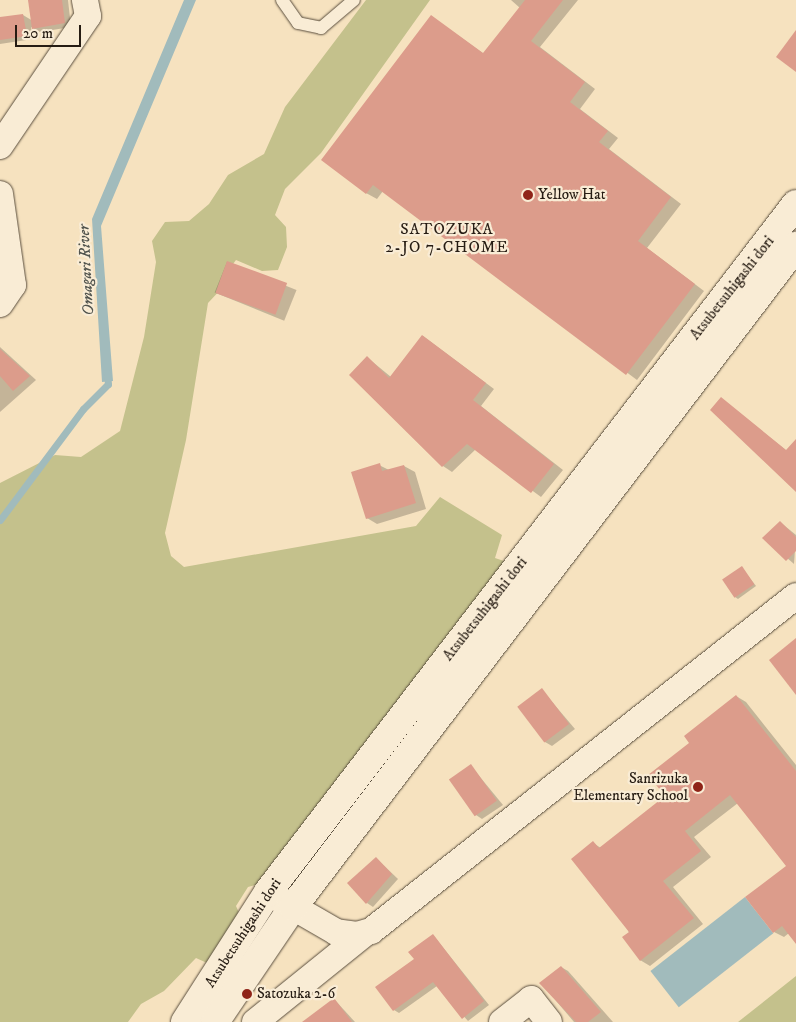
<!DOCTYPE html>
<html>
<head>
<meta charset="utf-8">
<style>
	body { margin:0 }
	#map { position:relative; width:796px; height:1022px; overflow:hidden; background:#f6e2bf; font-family:"IM FELL DW Pica",serif }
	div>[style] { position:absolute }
	.green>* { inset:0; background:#c4c18c }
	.water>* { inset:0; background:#a1bbbc; transform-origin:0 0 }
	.shadow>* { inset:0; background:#0003; transform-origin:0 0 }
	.stream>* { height:7px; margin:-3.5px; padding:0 3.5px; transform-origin:3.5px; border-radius:3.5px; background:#a1bbbc }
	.building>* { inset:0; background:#dc9c8b; transform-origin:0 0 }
	.roads { filter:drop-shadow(0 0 1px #5a4e3e) drop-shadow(0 0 1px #5a4e3e) }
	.service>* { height:12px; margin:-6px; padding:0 6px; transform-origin:6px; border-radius:6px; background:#f9ecd5 }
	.minor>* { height:26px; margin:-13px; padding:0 13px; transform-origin:13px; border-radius:13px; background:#f9ecd5 }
	.tertiary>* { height:28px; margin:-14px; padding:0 14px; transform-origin:14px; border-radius:14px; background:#f9ecd5 }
	.dots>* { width:14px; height:14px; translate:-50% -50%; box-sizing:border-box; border:2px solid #f9ecd5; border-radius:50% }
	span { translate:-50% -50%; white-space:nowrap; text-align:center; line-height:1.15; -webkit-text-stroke:4.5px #f9ecd5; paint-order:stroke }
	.poi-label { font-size:15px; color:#261c13 }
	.left { translate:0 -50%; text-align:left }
	.right { translate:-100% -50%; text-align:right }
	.street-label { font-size:15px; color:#261c13 }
	.neighbourhood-label { font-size:16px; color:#261c13; letter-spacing:1px }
	.water-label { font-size:16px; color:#51544e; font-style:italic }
	.scale { position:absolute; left:15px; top:25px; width:66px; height:22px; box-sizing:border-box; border:2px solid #261c13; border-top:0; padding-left:6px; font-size:15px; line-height:18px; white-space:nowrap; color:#261c13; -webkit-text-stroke:4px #f9ecd5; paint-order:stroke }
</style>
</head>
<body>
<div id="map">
	<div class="green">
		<i style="clip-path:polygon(366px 0,430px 0,321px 153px,285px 189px,275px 215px,286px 227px,287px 247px,278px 270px,262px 271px,236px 260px,224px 276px,223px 287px,208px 303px,186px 440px,165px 533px,171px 556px,184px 567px,416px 526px,440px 497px,502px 535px,495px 558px,504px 561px,500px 575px,259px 884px,248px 887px,236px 906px,241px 917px,207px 963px,196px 958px,164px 991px,141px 1004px,128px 1022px,0 1022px,0 483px,55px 455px,81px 457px,120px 431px,144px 337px,156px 262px,152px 241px,165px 222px,189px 221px,209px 204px,228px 175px,264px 154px,285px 107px)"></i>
		<i style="clip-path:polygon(796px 976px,796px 1022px,737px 1022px,738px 1022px)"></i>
	</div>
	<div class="water">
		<i style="clip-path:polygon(184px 0,196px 0,101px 226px,113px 381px,102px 382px,92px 219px)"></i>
		<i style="left:745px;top:897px;width:46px;height:120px;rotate:52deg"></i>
	</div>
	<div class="shadow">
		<i style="clip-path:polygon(31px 0,68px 0,71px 27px,40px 32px,31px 27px,33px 39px,0 44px,0 18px,23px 15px,33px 21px)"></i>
		<i style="clip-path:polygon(511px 0,578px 0,540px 47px,595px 89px,580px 109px,618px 138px,609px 149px,681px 204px,647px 248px,704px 291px,637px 380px,383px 191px,377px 199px,366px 193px,432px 17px,484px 54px,520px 8px)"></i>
		<i style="left:227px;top:262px;width:75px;height:33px;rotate:22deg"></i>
		<i style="clip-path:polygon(423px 336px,494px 389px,481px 406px,563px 470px,541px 497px,476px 449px,452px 472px,443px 466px,368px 358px,391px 377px)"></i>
		<i style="clip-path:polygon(0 347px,36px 380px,0 412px)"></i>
		<i style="clip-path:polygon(721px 398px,787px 451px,796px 446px,796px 489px)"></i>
		<i style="clip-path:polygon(379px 465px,389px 470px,404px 466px,415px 472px,426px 509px,377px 524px,367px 518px)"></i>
		<i style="clip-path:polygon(780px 522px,796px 535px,794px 564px,764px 538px)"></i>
		<i style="clip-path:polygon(742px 568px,756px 586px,738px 599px,735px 597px)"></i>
		<i style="clip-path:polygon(542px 690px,575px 729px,552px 746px,545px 742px)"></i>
		<i style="clip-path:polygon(736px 696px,746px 702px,796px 765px,796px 942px,789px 933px,784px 937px,774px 932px,788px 866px,738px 803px,694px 837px,711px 857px,673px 887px,703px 924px,650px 966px,640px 960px,593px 843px,601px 848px,666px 796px,691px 743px)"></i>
		<i style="clip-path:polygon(471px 766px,503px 805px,482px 819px,476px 815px)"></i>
		<i style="clip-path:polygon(376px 858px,398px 879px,373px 907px,367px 903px)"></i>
		<i style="clip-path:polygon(433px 935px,489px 1005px,468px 1021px,437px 986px,399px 1013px,394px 1010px)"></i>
		<i style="clip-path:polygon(561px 967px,568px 971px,613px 1022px,574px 1022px,541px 983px)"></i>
		<i style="clip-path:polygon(334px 999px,355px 1022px,304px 1022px)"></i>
	</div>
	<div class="stream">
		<i style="left:0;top:520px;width:139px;rotate:-53.2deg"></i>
		<i style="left:83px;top:409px;width:35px;rotate:-45deg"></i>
		<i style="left:108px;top:384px;width:11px;rotate:-95deg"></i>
	</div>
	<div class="building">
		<i style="clip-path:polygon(28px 0,62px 0,65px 23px,32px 29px)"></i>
		<i style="clip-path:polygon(525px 0,563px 0,531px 41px,585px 82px,570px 102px,608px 131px,599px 142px,671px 197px,638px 241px,695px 284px,626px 375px,373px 185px,366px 194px,321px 160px,431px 15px,483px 53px)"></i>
		<i style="clip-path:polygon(23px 14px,27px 36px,0 40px,0 17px)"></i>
		<i style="clip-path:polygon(796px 30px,796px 72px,776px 57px)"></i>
		<i style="left:227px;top:261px;width:64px;height:34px;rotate:20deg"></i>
		<i style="clip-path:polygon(422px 335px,486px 383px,473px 400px,554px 464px,531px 493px,467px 444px,442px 467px,349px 375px,367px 356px,389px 378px)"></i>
		<i style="clip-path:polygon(0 349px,30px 376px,13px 391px,0 376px)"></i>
		<i style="clip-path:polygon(721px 397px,786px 450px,796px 439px,796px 492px,710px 410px)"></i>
		<i style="clip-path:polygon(380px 463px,382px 471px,404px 465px,416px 503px,366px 519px,351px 472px)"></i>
		<i style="clip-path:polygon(780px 521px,796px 537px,796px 551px,786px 561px,762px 538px)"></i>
		<i style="left:742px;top:566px;width:22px;height:24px;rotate:56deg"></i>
		<i style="clip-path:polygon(796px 638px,796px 695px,769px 660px)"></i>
		<i style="left:542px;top:688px;width:45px;height:31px;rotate:53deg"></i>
		<i style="clip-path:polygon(736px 695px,796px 771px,796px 944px,782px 926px,773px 933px,745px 897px,786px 866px,730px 795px,685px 831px,701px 851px,663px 881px,694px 918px,640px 961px,622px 937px,629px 932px,571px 859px,593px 841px,599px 848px,665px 796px,648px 775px,689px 743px,684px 736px)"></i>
		<i style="left:471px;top:764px;width:45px;height:27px;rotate:55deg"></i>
		<i style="clip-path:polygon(376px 857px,392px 874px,366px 904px,347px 883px)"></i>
		<i style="clip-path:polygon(433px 934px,484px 1001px,462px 1019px,433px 982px,393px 1011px,375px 987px,414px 959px,408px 952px)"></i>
		<i style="clip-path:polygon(561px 966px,601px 1012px,588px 1022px,576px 1022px,539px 983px)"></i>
		<i style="clip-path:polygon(334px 998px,352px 1022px,302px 1022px)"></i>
	</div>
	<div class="roads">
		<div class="service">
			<i style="left:282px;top:0;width:28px;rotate:55deg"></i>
			<i style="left:298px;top:23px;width:24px;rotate:12deg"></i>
			<i style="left:321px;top:28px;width:43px;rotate:-40.3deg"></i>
		</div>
		<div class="minor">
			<i style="left:0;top:146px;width:157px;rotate:-55.9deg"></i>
			<i style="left:88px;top:16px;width:16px;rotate:-101deg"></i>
			<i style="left:0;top:194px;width:92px;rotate:81.9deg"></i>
			<i style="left:13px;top:285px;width:23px;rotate:124deg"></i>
			<i style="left:274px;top:896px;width:72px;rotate:30.1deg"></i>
			<i style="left:336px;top:932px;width:21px;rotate:8deg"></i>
			<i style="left:357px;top:935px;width:15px;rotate:-16deg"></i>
			<i style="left:371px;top:931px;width:541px;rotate:-38.25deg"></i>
			<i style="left:255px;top:1022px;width:140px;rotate:-38.9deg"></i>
			<i style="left:502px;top:1022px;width:37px;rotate:-38deg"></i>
			<i style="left:531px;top:999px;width:29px;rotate:52deg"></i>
		</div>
		<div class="tertiary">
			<i style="left:185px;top:1022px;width:154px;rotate:-57.4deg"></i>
			<i style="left:268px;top:892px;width:867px;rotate:-52.5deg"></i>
			<i style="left:215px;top:1022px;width:139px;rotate:-55.9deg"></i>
			<i style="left:293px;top:907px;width:831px;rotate:-52.73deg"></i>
		</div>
	</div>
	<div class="dots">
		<i style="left:528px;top:195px;background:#8f2418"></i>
		<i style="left:698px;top:787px;background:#8f2418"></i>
		<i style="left:247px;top:994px;background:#8f2418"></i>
	</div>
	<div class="poi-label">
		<span class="left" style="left:538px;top:195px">Yellow Hat</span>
		<span class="right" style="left:688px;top:787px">Sanrizuka<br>Elementary School</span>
		<span class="left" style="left:257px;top:994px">Satozuka 2-6</span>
	</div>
	<div class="street-label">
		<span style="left:732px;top:288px;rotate:-52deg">Atsubetsuhigashi dori</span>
		<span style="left:485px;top:609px;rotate:-52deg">Atsubetsuhigashi dori</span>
		<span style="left:243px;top:933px;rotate:-57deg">Atsubetsuhigashi dori</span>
	</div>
	<div class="neighbourhood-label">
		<span style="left:447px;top:238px">SATOZUKA<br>2-JO 7-CHOME</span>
	</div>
	<div class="water-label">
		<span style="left:86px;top:270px;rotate:-93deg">Omagari River</span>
	</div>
	<div class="scale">20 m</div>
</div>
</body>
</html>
